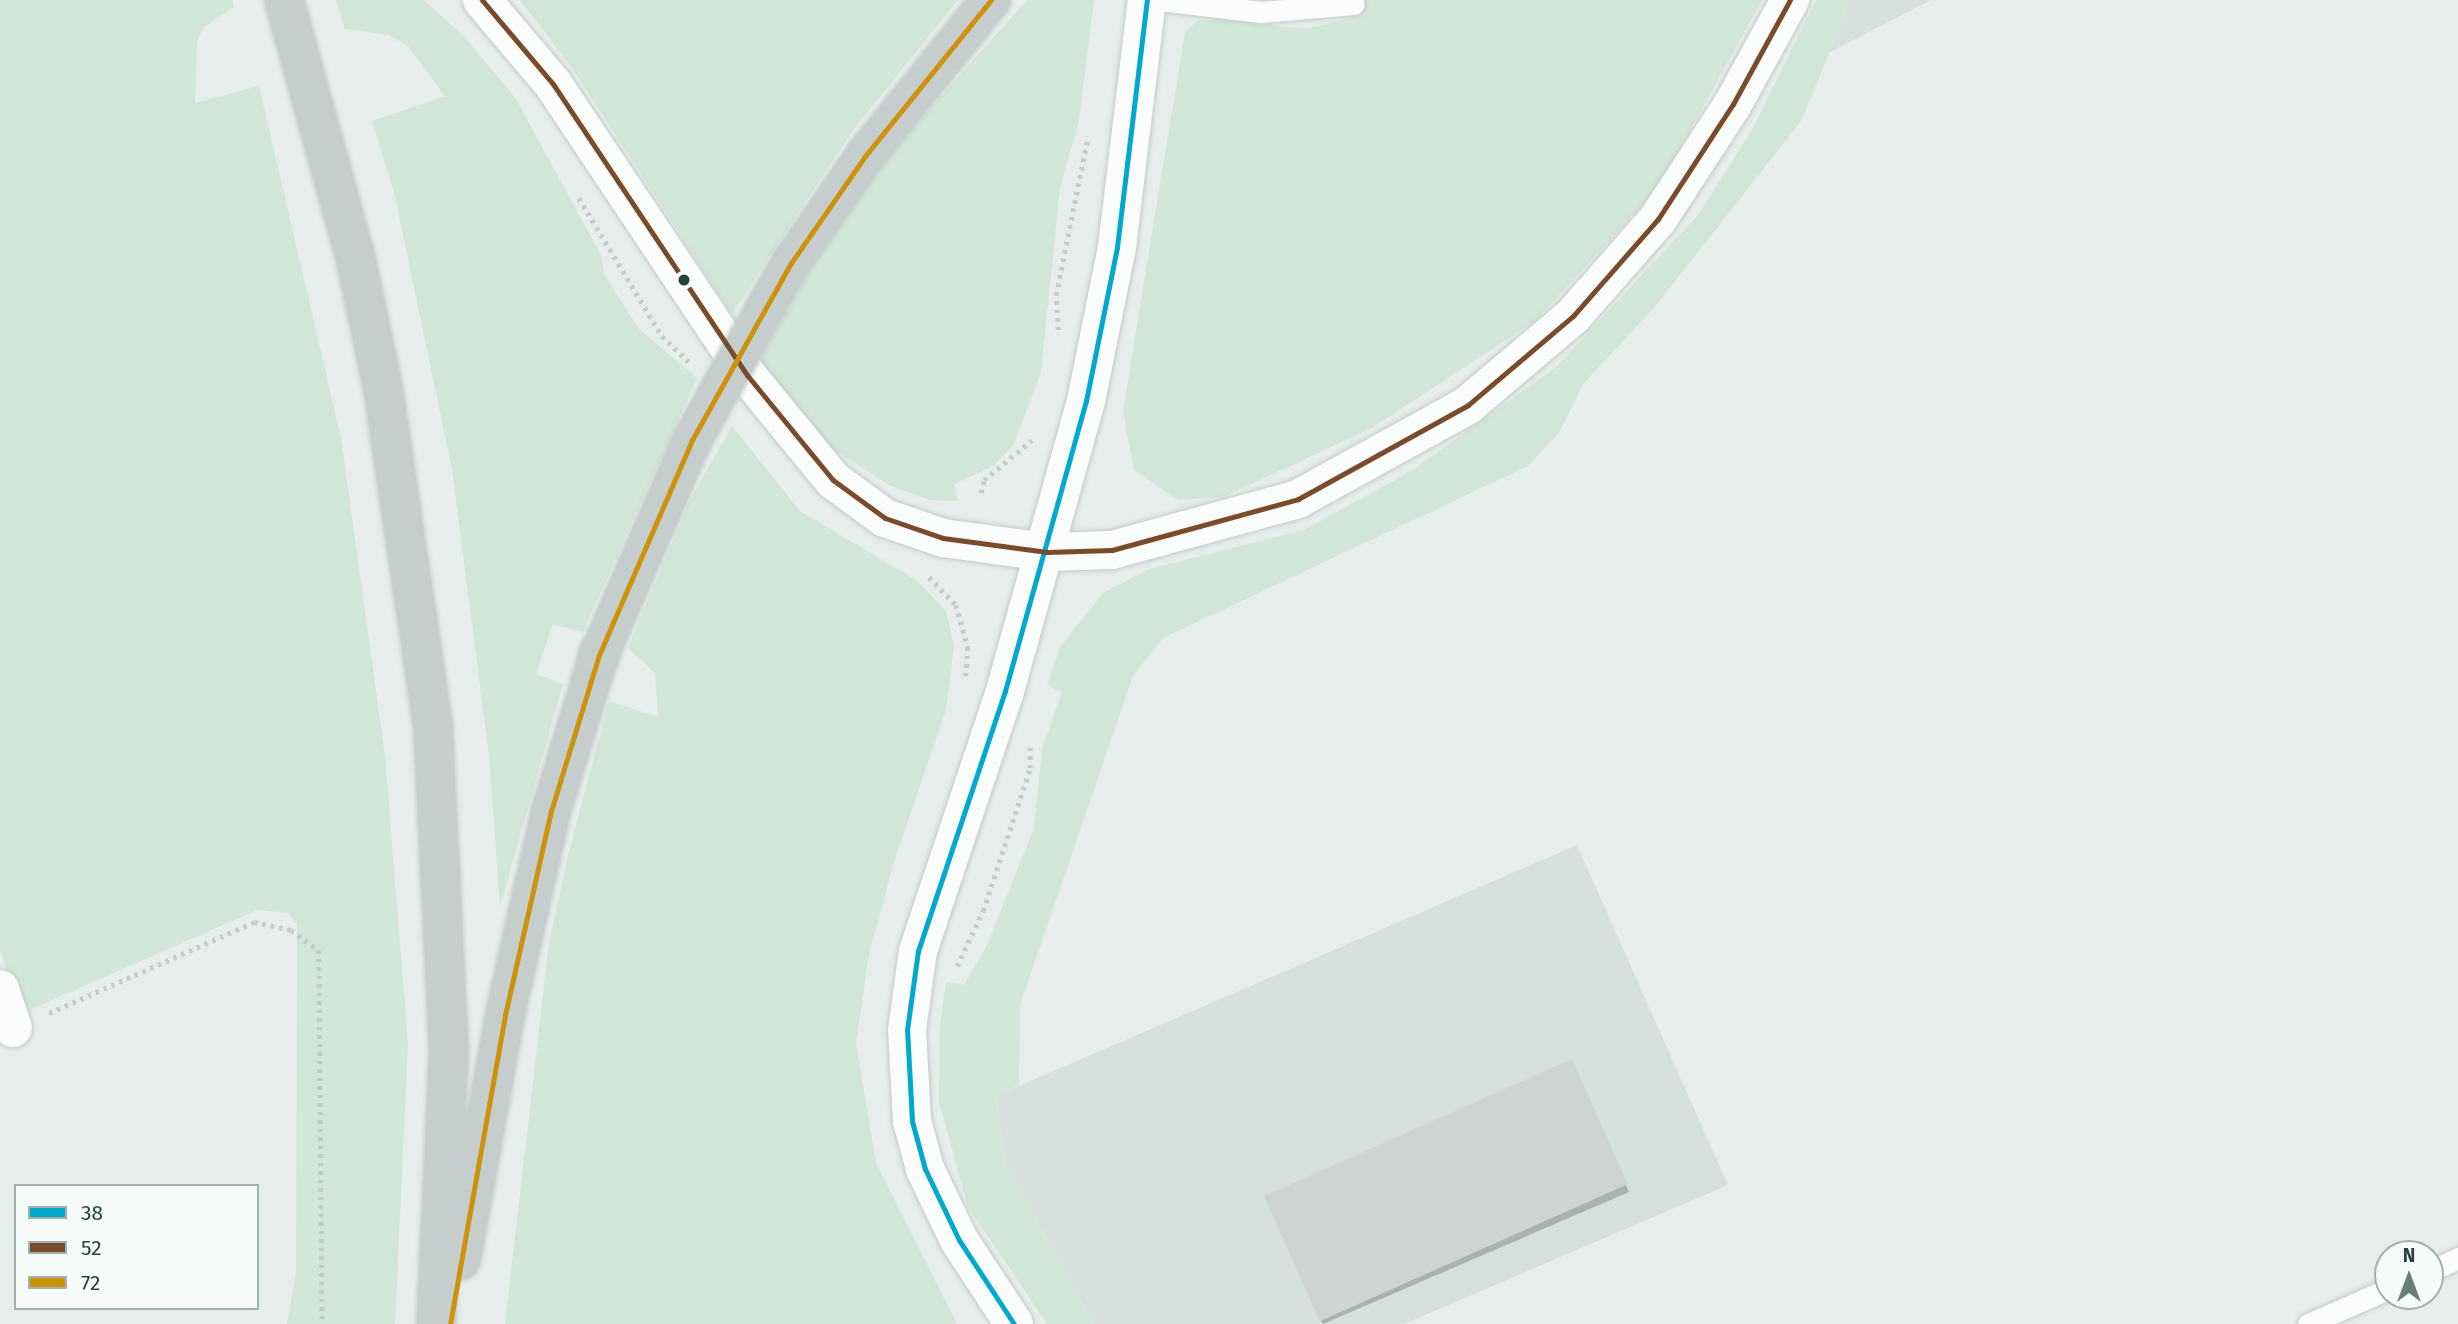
<!DOCTYPE html>
<html>
<head>
<meta charset="utf-8">
<style>
	body { margin:0 }
	#map { position:relative; width:2458px; height:1324px; overflow:hidden; background:#e7edea; font-family:"Fira Sans",sans-serif }
	div>[style] { position:absolute }
	.built>* { inset:0; background:#d5dfdb }
	.green>* { inset:0; background:#d0e6d8 }
	.shadow>* { inset:0; background:#0003 }
	.building>* { inset:0; background:#ced4d2; transform-origin:0 0 }
	.path>* { height:4.5px; margin-top:-2.25px; transform-origin:0; background:repeating-linear-gradient(90deg,#c2ccca 0 3.5px,transparent 0 8.5px) }
	.roads { filter:drop-shadow(0 0 2px #c4cac8) drop-shadow(0 0 2px #c4cac8) }
	.service>* { height:21px; margin:-10.5px; padding:0 10.5px; transform-origin:10.5px; border-radius:10.5px; background:#fbfcfc }
	.minor>* { height:38px; margin:-19px; padding:0 19px; transform-origin:19px; border-radius:19px; background:#fbfcfc }
	.tertiary>* { height:38px; margin:-19px; padding:0 19px; transform-origin:19px; border-radius:19px; background:#fbfcfc }
	.trunk>* { height:38px; margin:-19px; padding:0 19px; transform-origin:19px; border-radius:19px; background:#c5cecc }
	.bridges { filter:drop-shadow(0 0 2px #c2ccc9) drop-shadow(0 0 2px #c2ccc9) }
	.trunk-bridge>* { height:38px; margin:-19px; padding:0 19px; transform-origin:19px; border-radius:19px; background:#c5cecc }
	.bus-1>* { height:5px; margin:-2.5px; padding:0 2.5px; transform-origin:2.5px; border-radius:2.5px; background:#00a9ce }
	.bus-2>* { height:5px; margin:-2.5px; padding:0 2.5px; transform-origin:2.5px; border-radius:2.5px; background:#7a4b2a }
	.bus-3>* { height:5px; margin:-2.5px; padding:0 2.5px; transform-origin:2.5px; border-radius:2.5px; background:#cd920c }
	.dots>* { width:19px; height:19px; translate:-50% -50%; box-sizing:border-box; border:4px solid #f6fbf9; border-radius:50% }
	span { translate:-50% -50%; white-space:nowrap; text-align:center; line-height:1.15; -webkit-text-stroke:5px #f6fbf9; paint-order:stroke }
	.legend { position:absolute; left:14px; top:1184px; width:245px; height:126px; box-sizing:border-box; background:#f6fbf9; border:2px solid #a2b1ad; margin:0; padding:9px 12px; list-style:none; font-size:21px; color:#23433c }
	.legend li { display:flex; align-items:center; gap:14px; height:35px }
	.legend b { width:35px; border:2px solid #a2b1ad }
	.north { position:absolute; left:2374px; top:1240px; width:70px; height:70px; box-sizing:border-box; background:#f6fbf9; border:2px solid #a2b1ad; border-radius:50%; rotate:0deg; font-size:19px; font-weight:700; line-height:28px; text-align:center; color:#23433c }
	.north::after { content:''; display:block; margin:auto; width:24px; height:32px; background:#687e79; clip-path:polygon(50% 0,100% 100%,50% 72%,0 100%) }
</style>
</head>
<body>
<div id="map">
	<div class="built">
		<i style="clip-path:polygon(1851px 0,1931px 0,1826px 54px)"></i>
		<i style="clip-path:polygon(1577px 845px,1728px 1185px,1404px 1324px,1094px 1324px,1006px 1165px,996px 1096px)"></i>
	</div>
	<div class="green">
		<i style="clip-path:polygon(0 0,232px 0,234px 7px,204px 27px,197px 41px,195px 103px,259px 86px,341px 438px,385px 756px,408px 1044px,395px 1324px,287px 1324px,296px 1271px,297px 924px,289px 913px,257px 910px,20px 1014px,0 950px)"></i>
		<i style="clip-path:polygon(336px 0,423px 0,463px 35px,516px 99px,602px 257px,604px 274px,639px 329px,697px 378px,583px 632px,553px 624px,536px 674px,563px 684px,500px 907px,489px 756px,452px 469px,394px 192px,372px 121px,445px 96px,408px 46px,389px 35px,345px 29px)"></i>
		<i style="clip-path:polygon(520px 0,958px 0,853px 130px,732px 314px,570px 65px)"></i>
		<i style="clip-path:polygon(1027px 0,1094px 0,1079px 120px,1060px 188px,1041px 372px,1013px 446px,993px 466px,954px 484px,958px 501px,929px 500px,887px 484px,827px 445px,759px 362px,818px 256px,889px 155px)"></i>
		<i style="clip-path:polygon(1351px 0,1762px 0,1658px 188px,1535px 321px,1372px 428px,1223px 497px,1178px 500px,1134px 470px,1123px 411px,1185px 32px,1197px 21px,1215px 19px,1306px 29px,1353px 17px)"></i>
		<i style="clip-path:polygon(1816px 0,1851px 0,1801px 121px,1654px 308px,1583px 384px,1560px 431px,1528px 466px,1163px 638px,1133px 676px,1020px 1005px,1019px 1085px,996px 1097px,1006px 1165px,1094px 1324px,1047px 1324px,968px 1207px,939px 1102px,940px 1024px,946px 982px,964px 985px,987px 945px,1034px 828px,1042px 749px,1062px 692px,1047px 686px,1060px 647px,1103px 593px,1149px 569px,1304px 530px,1411px 471px,1555px 368px,1698px 215px,1752px 130px)"></i>
		<i style="clip-path:polygon(732px 426px,800px 511px,916px 580px,946px 611px,954px 646px,946px 710px,893px 865px,869px 954px,856px 1043px,876px 1163px,957px 1324px,505px 1324px,549px 943px,568px 855px,609px 701px,658px 717px,655px 673px,628px 648px,690px 500px)"></i>
	</div>
	<div class="shadow">
		<i style="clip-path:polygon(1575px 1068px,1629px 1192px,1323px 1324px,1320px 1319px)"></i>
	</div>
	<div class="building">
		<i style="left:1572px;top:1059px;width:137px;height:337px;rotate:66deg"></i>
	</div>
	<div class="path">
		<i style="left:579px;top:198px;width:161px;rotate:59deg"></i>
		<i style="left:662px;top:336px;width:37px;rotate:44deg"></i>
		<i style="left:1058px;top:330px;width:35px;rotate:-93deg"></i>
		<i style="left:1056px;top:295px;width:162px;rotate:-78.6deg"></i>
		<i style="left:981px;top:493px;width:13px;rotate:-77deg"></i>
		<i style="left:984px;top:480px;width:62px;rotate:-39.8deg"></i>
		<i style="left:929px;top:577px;width:39px;rotate:46deg"></i>
		<i style="left:956px;top:605px;width:44px;rotate:74.1deg"></i>
		<i style="left:968px;top:647px;width:30px;rotate:94deg"></i>
		<i style="left:957px;top:966px;width:61px;rotate:-64.7deg"></i>
		<i style="left:983px;top:911px;width:151px;rotate:-71.8deg"></i>
		<i style="left:1030px;top:768px;width:21px;rotate:-90deg"></i>
		<i style="left:49px;top:1013px;width:224px;rotate:-23.9deg"></i>
		<i style="left:254px;top:922px;width:38px;rotate:12deg"></i>
		<i style="left:291px;top:930px;width:34px;rotate:36deg"></i>
		<i style="left:319px;top:950px;width:374px;rotate:89.5deg"></i>
	</div>
	<div class="roads">
		<div class="service">
			<i style="left:1159px;top:0;width:103px;rotate:6.7deg"></i>
			<i style="left:1261px;top:12px;width:93px;rotate:-4.9deg"></i>
			<i style="left:2430px;top:1271px;width:31px;rotate:-25deg"></i>
			<i style="left:2308px;top:1324px;width:87px;rotate:-23.6deg"></i>
		</div>
		<div class="minor">
			<i style="left:0;top:989px;width:41px;rotate:71.6deg"></i>
		</div>
		<div class="tertiary">
			<i style="left:482px;top:0;width:110px;rotate:49.8deg"></i>
			<i style="left:553px;top:84px;width:350px;rotate:56.3deg"></i>
			<i style="left:747px;top:375px;width:136px;rotate:50.7deg"></i>
			<i style="left:833px;top:480px;width:64px;rotate:36.2deg"></i>
			<i style="left:885px;top:518px;width:61px;rotate:19deg"></i>
			<i style="left:943px;top:538px;width:105px;rotate:7.7deg"></i>
			<i style="left:1047px;top:552px;width:65px;rotate:-1.8deg"></i>
			<i style="left:1112px;top:550px;width:193px;rotate:-15.3deg"></i>
			<i style="left:1298px;top:499px;width:194px;rotate:-28.9deg"></i>
			<i style="left:1468px;top:405px;width:138px;rotate:-40.3deg"></i>
			<i style="left:1573px;top:316px;width:129px;rotate:-48.8deg"></i>
			<i style="left:1658px;top:219px;width:137px;rotate:-56.9deg"></i>
			<i style="left:1733px;top:104px;width:119px;rotate:-61.3deg"></i>
			<i style="left:1014px;top:1324px;width:100px;rotate:-123.2deg"></i>
			<i style="left:959px;top:1240px;width:79px;rotate:-115.6deg"></i>
			<i style="left:925px;top:1169px;width:50px;rotate:-105.2deg"></i>
			<i style="left:912px;top:1121px;width:91px;rotate:-93.1deg"></i>
			<i style="left:907px;top:1030px;width:80px;rotate:-82.1deg"></i>
			<i style="left:918px;top:951px;width:274px;rotate:-71.5deg"></i>
			<i style="left:1005px;top:691px;width:301px;rotate:-74.4deg"></i>
			<i style="left:1086px;top:401px;width:157px;rotate:-78.6deg"></i>
			<i style="left:1117px;top:247px;width:249px;rotate:-83.1deg"></i>
		</div>
		<div class="trunk">
			<i style="left:284px;top:0;width:266px;rotate:74.5deg"></i>
			<i style="left:355px;top:256px;width:135px;rotate:78deg"></i>
			<i style="left:383px;top:388px;width:343px;rotate:81.6deg"></i>
			<i style="left:433px;top:727px;width:322px;rotate:87.2deg"></i>
			<i style="left:449px;top:1049px;width:275px;rotate:92.7deg"></i>
			<i style="left:461px;top:1260px;width:249px;rotate:-79.8deg"></i>
			<i style="left:505px;top:1015px;width:209px;rotate:-77.3deg"></i>
			<i style="left:551px;top:811px;width:163px;rotate:-72.9deg"></i>
		</div>
	</div>
	<div class="bridges">
		<div class="trunk-bridge">
			<i style="left:599px;top:655px;width:234px;rotate:-66.6deg"></i>
			<i style="left:692px;top:440px;width:203px;rotate:-60.8deg"></i>
			<i style="left:791px;top:263px;width:130px;rotate:-55.3deg"></i>
			<i style="left:865px;top:156px;width:201px;rotate:-51.1deg"></i>
		</div>
	</div>
	<div class="bus-1">
		<i style="left:1014px;top:1324px;width:100px;rotate:-123.2deg"></i>
		<i style="left:959px;top:1240px;width:79px;rotate:-115.6deg"></i>
		<i style="left:925px;top:1169px;width:50px;rotate:-105.2deg"></i>
		<i style="left:912px;top:1121px;width:91px;rotate:-93.1deg"></i>
		<i style="left:907px;top:1030px;width:80px;rotate:-82.1deg"></i>
		<i style="left:918px;top:951px;width:274px;rotate:-71.5deg"></i>
		<i style="left:1005px;top:691px;width:301px;rotate:-74.4deg"></i>
		<i style="left:1086px;top:401px;width:157px;rotate:-78.6deg"></i>
		<i style="left:1117px;top:247px;width:249px;rotate:-83.1deg"></i>
	</div>
	<div class="bus-2">
		<i style="left:482px;top:0;width:110px;rotate:49.8deg"></i>
		<i style="left:553px;top:84px;width:350px;rotate:56.3deg"></i>
		<i style="left:747px;top:375px;width:136px;rotate:50.7deg"></i>
		<i style="left:833px;top:480px;width:64px;rotate:36.2deg"></i>
		<i style="left:885px;top:518px;width:61px;rotate:19deg"></i>
		<i style="left:943px;top:538px;width:105px;rotate:7.7deg"></i>
		<i style="left:1047px;top:552px;width:65px;rotate:-1.8deg"></i>
		<i style="left:1112px;top:550px;width:193px;rotate:-15.3deg"></i>
		<i style="left:1298px;top:499px;width:194px;rotate:-28.9deg"></i>
		<i style="left:1468px;top:405px;width:138px;rotate:-40.3deg"></i>
		<i style="left:1573px;top:316px;width:129px;rotate:-48.8deg"></i>
		<i style="left:1658px;top:219px;width:137px;rotate:-56.9deg"></i>
		<i style="left:1733px;top:104px;width:119px;rotate:-61.3deg"></i>
	</div>
	<div class="bus-3">
		<i style="left:450px;top:1324px;width:314px;rotate:-79.9deg"></i>
		<i style="left:505px;top:1015px;width:209px;rotate:-77.3deg"></i>
		<i style="left:551px;top:811px;width:163px;rotate:-72.9deg"></i>
		<i style="left:599px;top:655px;width:234px;rotate:-66.6deg"></i>
		<i style="left:692px;top:440px;width:203px;rotate:-60.8deg"></i>
		<i style="left:791px;top:263px;width:130px;rotate:-55.3deg"></i>
		<i style="left:865px;top:156px;width:201px;rotate:-51.1deg"></i>
	</div>
	<div class="dots">
		<i style="left:684px;top:280px;background:#23433c"></i>
	</div>
	<ul class="legend">
	<li><b style="height:9px;background:#00a9ce"></b>38</li>
	<li><b style="height:9px;background:#7a4b2a"></b>52</li>
	<li><b style="height:9px;background:#cd920c"></b>72</li>
	</ul>
	<div class="north">N</div>
</div>
</body>
</html>
